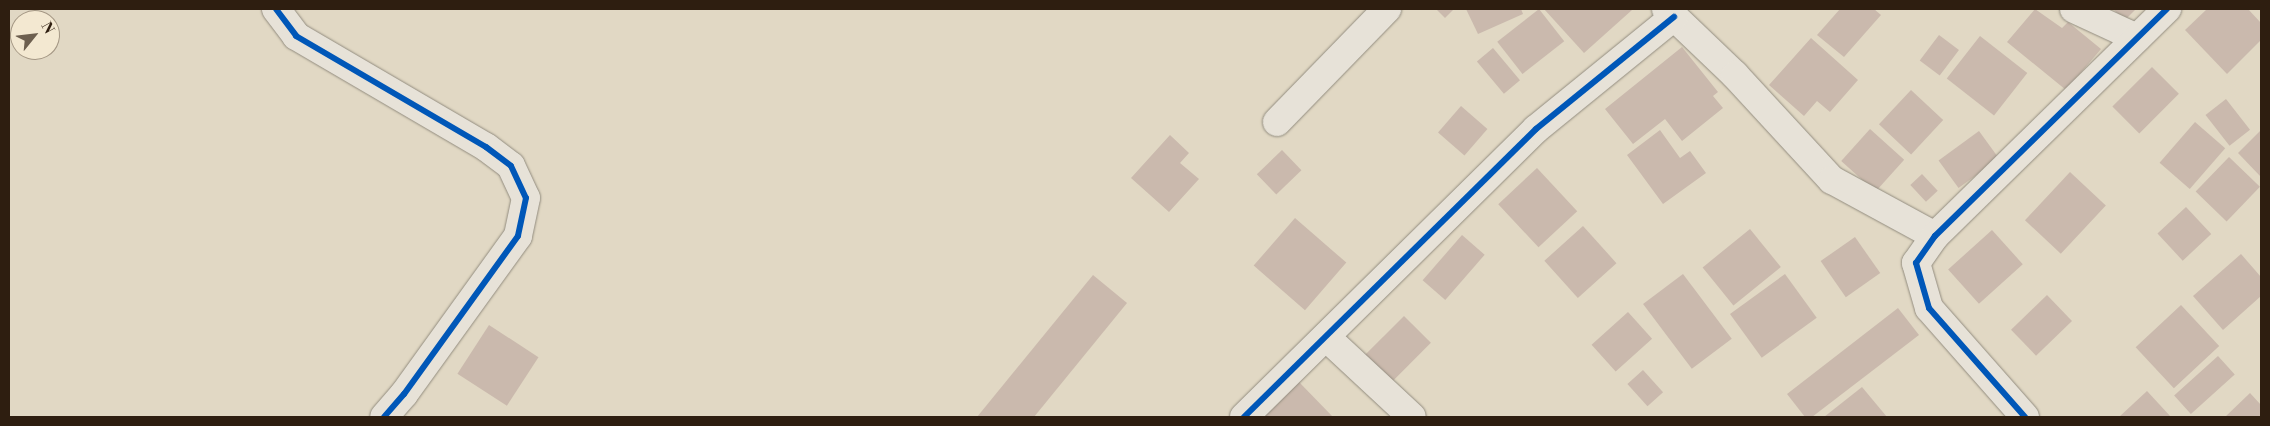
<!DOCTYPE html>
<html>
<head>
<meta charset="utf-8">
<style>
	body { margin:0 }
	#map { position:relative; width:2270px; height:426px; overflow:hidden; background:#e1d8c4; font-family:"Libre Bodoni",serif }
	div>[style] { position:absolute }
	.building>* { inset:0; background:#cab9ad; transform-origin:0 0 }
	.roads { filter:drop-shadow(0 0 1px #928c7f) drop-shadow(0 0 1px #928c7f) }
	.minor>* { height:28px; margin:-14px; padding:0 14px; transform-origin:14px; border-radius:14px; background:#e7e2d8 }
	.cycleway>* { height:6px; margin:-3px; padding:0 3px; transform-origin:3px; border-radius:3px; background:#0057b8 }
	span { translate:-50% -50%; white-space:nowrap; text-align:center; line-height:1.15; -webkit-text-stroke:4.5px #f3e8d1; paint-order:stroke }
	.frame { position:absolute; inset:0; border:10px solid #2e1e10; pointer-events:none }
	.north { position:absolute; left:10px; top:10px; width:50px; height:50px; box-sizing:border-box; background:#f3e8d1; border:1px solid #a49784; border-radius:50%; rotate:61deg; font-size:14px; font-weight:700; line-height:20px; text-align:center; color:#2e1e10 }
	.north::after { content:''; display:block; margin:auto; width:18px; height:22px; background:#6d5f4f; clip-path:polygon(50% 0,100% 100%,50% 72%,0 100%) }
</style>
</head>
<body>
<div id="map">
	<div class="building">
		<i style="clip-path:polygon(1436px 9px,1454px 9px,1445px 18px)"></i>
		<i style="clip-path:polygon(1466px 9px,1521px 9px,1523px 14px,1478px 34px)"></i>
		<i style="left:1539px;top:9px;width:41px;height:53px;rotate:52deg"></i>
		<i style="clip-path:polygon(1544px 9px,1630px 9px,1632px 10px,1584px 53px)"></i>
		<i style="clip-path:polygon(1840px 9px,1874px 9px,1881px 15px,1844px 57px,1817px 35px)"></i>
		<i style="clip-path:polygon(2035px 9px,2062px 28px,2068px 22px,2101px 49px,2066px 90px,2007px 42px)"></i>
		<i style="clip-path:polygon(2113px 9px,2136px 9px,2125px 20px)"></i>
		<i style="clip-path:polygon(2207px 9px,2248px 9px,2261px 23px,2261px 40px,2227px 74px,2185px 30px)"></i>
		<i style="left:1939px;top:35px;width:25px;height:32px;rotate:37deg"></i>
		<i style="left:1980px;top:36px;width:60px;height:54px;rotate:38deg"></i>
		<i style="clip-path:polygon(1811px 38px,1858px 80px,1830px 112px,1817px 101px,1804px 116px,1769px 85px)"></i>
		<i style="clip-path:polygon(1682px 47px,1718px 92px,1713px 96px,1723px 108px,1682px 141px,1665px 119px,1633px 144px,1605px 109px)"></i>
		<i style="left:1493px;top:48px;width:42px;height:21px;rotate:50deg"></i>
		<i style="left:2152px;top:67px;width:38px;height:56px;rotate:45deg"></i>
		<i style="left:1911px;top:90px;width:44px;height:47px;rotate:43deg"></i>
		<i style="left:2226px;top:99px;width:39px;height:26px;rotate:52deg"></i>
		<i style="left:1461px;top:106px;width:35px;height:35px;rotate:41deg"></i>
		<i style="left:2195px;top:122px;width:40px;height:54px;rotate:41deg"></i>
		<i style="left:1870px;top:129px;width:46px;height:43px;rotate:42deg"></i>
		<i style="clip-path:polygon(1660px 130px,1680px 158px,1690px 151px,1706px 173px,1663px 204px,1627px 155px)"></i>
		<i style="clip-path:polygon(2261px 130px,2261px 177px,2238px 153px)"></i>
		<i style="left:1979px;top:131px;width:34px;height:50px;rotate:54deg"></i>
		<i style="clip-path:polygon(1170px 135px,1189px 153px,1180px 163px,1199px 179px,1169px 212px,1131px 178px)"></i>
		<i style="left:1282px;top:150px;width:28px;height:35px;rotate:46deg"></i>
		<i style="left:2229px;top:157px;width:43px;height:48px;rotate:44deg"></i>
		<i style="left:1537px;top:168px;width:59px;height:53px;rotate:47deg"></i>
		<i style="left:2070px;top:172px;width:49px;height:66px;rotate:43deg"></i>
		<i style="left:1922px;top:174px;width:23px;height:16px;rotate:47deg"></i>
		<i style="left:2186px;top:207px;width:37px;height:39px;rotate:47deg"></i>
		<i style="left:1295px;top:218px;width:68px;height:63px;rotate:41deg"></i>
		<i style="left:1583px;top:226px;width:50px;height:52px;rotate:48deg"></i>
		<i style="left:1750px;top:229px;width:49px;height:61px;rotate:51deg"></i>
		<i style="left:1992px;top:230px;width:46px;height:59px;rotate:48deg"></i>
		<i style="left:1462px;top:235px;width:30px;height:60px;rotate:41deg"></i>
		<i style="left:1855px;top:237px;width:44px;height:42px;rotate:55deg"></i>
		<i style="clip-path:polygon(2241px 254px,2261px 277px,2261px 296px,2223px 330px,2193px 296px)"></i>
		<i style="left:1683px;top:274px;width:81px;height:50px;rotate:53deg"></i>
		<i style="left:1785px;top:274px;width:54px;height:68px;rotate:54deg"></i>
		<i style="clip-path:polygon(1093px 275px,1127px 303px,1034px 417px,977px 417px)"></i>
		<i style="left:2047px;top:295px;width:36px;height:50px;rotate:46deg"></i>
		<i style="left:2181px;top:305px;width:56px;height:62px;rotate:47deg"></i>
		<i style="clip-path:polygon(1898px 308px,1919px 335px,1812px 417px,1805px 417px,1787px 394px)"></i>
		<i style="left:1628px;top:312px;width:36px;height:49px;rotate:48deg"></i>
		<i style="left:1404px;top:316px;width:38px;height:57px;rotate:45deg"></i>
		<i style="left:489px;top:325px;width:59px;height:58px;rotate:33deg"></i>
		<i style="left:2218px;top:356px;width:25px;height:59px;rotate:48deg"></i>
		<i style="left:1643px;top:370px;width:30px;height:21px;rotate:48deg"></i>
		<i style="clip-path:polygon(1299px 382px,1333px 417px,1263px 417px)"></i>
		<i style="clip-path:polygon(1862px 387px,1887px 417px,1824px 417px)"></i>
		<i style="clip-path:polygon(2147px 391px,2171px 417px,2119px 417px)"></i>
		<i style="clip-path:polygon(2250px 393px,2261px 405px,2261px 417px,2225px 417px)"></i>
	</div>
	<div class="roads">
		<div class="minor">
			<i style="left:276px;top:9px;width:34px;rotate:53deg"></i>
			<i style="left:296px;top:36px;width:220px;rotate:30.3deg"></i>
			<i style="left:486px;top:147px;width:31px;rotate:37deg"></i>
			<i style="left:511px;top:166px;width:35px;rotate:65deg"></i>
			<i style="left:526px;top:198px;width:39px;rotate:102deg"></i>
			<i style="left:518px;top:236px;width:195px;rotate:125.8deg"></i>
			<i style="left:404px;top:394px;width:30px;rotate:131deg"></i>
			<i style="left:1666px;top:9px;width:95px;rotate:43.7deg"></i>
			<i style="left:1735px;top:75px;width:143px;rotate:47.3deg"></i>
			<i style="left:1832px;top:180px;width:117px;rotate:28.5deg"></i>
			<i style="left:2074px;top:9px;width:69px;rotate:24.7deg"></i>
			<i style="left:1277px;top:122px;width:158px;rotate:-45.8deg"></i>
			<i style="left:1326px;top:337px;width:117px;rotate:42.9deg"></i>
			<i style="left:1244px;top:417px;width:410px;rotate:-44.6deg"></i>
			<i style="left:1536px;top:129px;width:178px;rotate:-39.1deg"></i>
			<i style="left:2025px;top:417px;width:145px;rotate:-131.4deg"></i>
			<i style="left:1929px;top:308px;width:47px;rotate:-106.1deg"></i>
			<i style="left:1916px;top:263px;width:33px;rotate:-55deg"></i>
			<i style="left:1935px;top:236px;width:325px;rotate:-44.4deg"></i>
		</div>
	</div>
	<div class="cycleway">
		<i style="left:276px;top:9px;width:34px;rotate:53deg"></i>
		<i style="left:296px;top:36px;width:220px;rotate:30.3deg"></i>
		<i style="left:486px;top:147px;width:31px;rotate:37deg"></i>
		<i style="left:511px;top:166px;width:35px;rotate:65deg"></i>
		<i style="left:526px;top:198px;width:39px;rotate:102deg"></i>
		<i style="left:518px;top:236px;width:195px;rotate:125.8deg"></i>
		<i style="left:404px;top:394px;width:30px;rotate:131deg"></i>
		<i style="left:1244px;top:417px;width:410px;rotate:-44.6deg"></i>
		<i style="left:1536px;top:129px;width:178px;rotate:-39.1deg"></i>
		<i style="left:2025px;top:417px;width:145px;rotate:-131.4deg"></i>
		<i style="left:1929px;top:308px;width:47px;rotate:-106.1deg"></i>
		<i style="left:1916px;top:263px;width:33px;rotate:-55deg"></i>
		<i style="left:1935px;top:236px;width:325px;rotate:-44.4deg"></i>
	</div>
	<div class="frame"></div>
	<div class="north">N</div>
</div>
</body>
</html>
